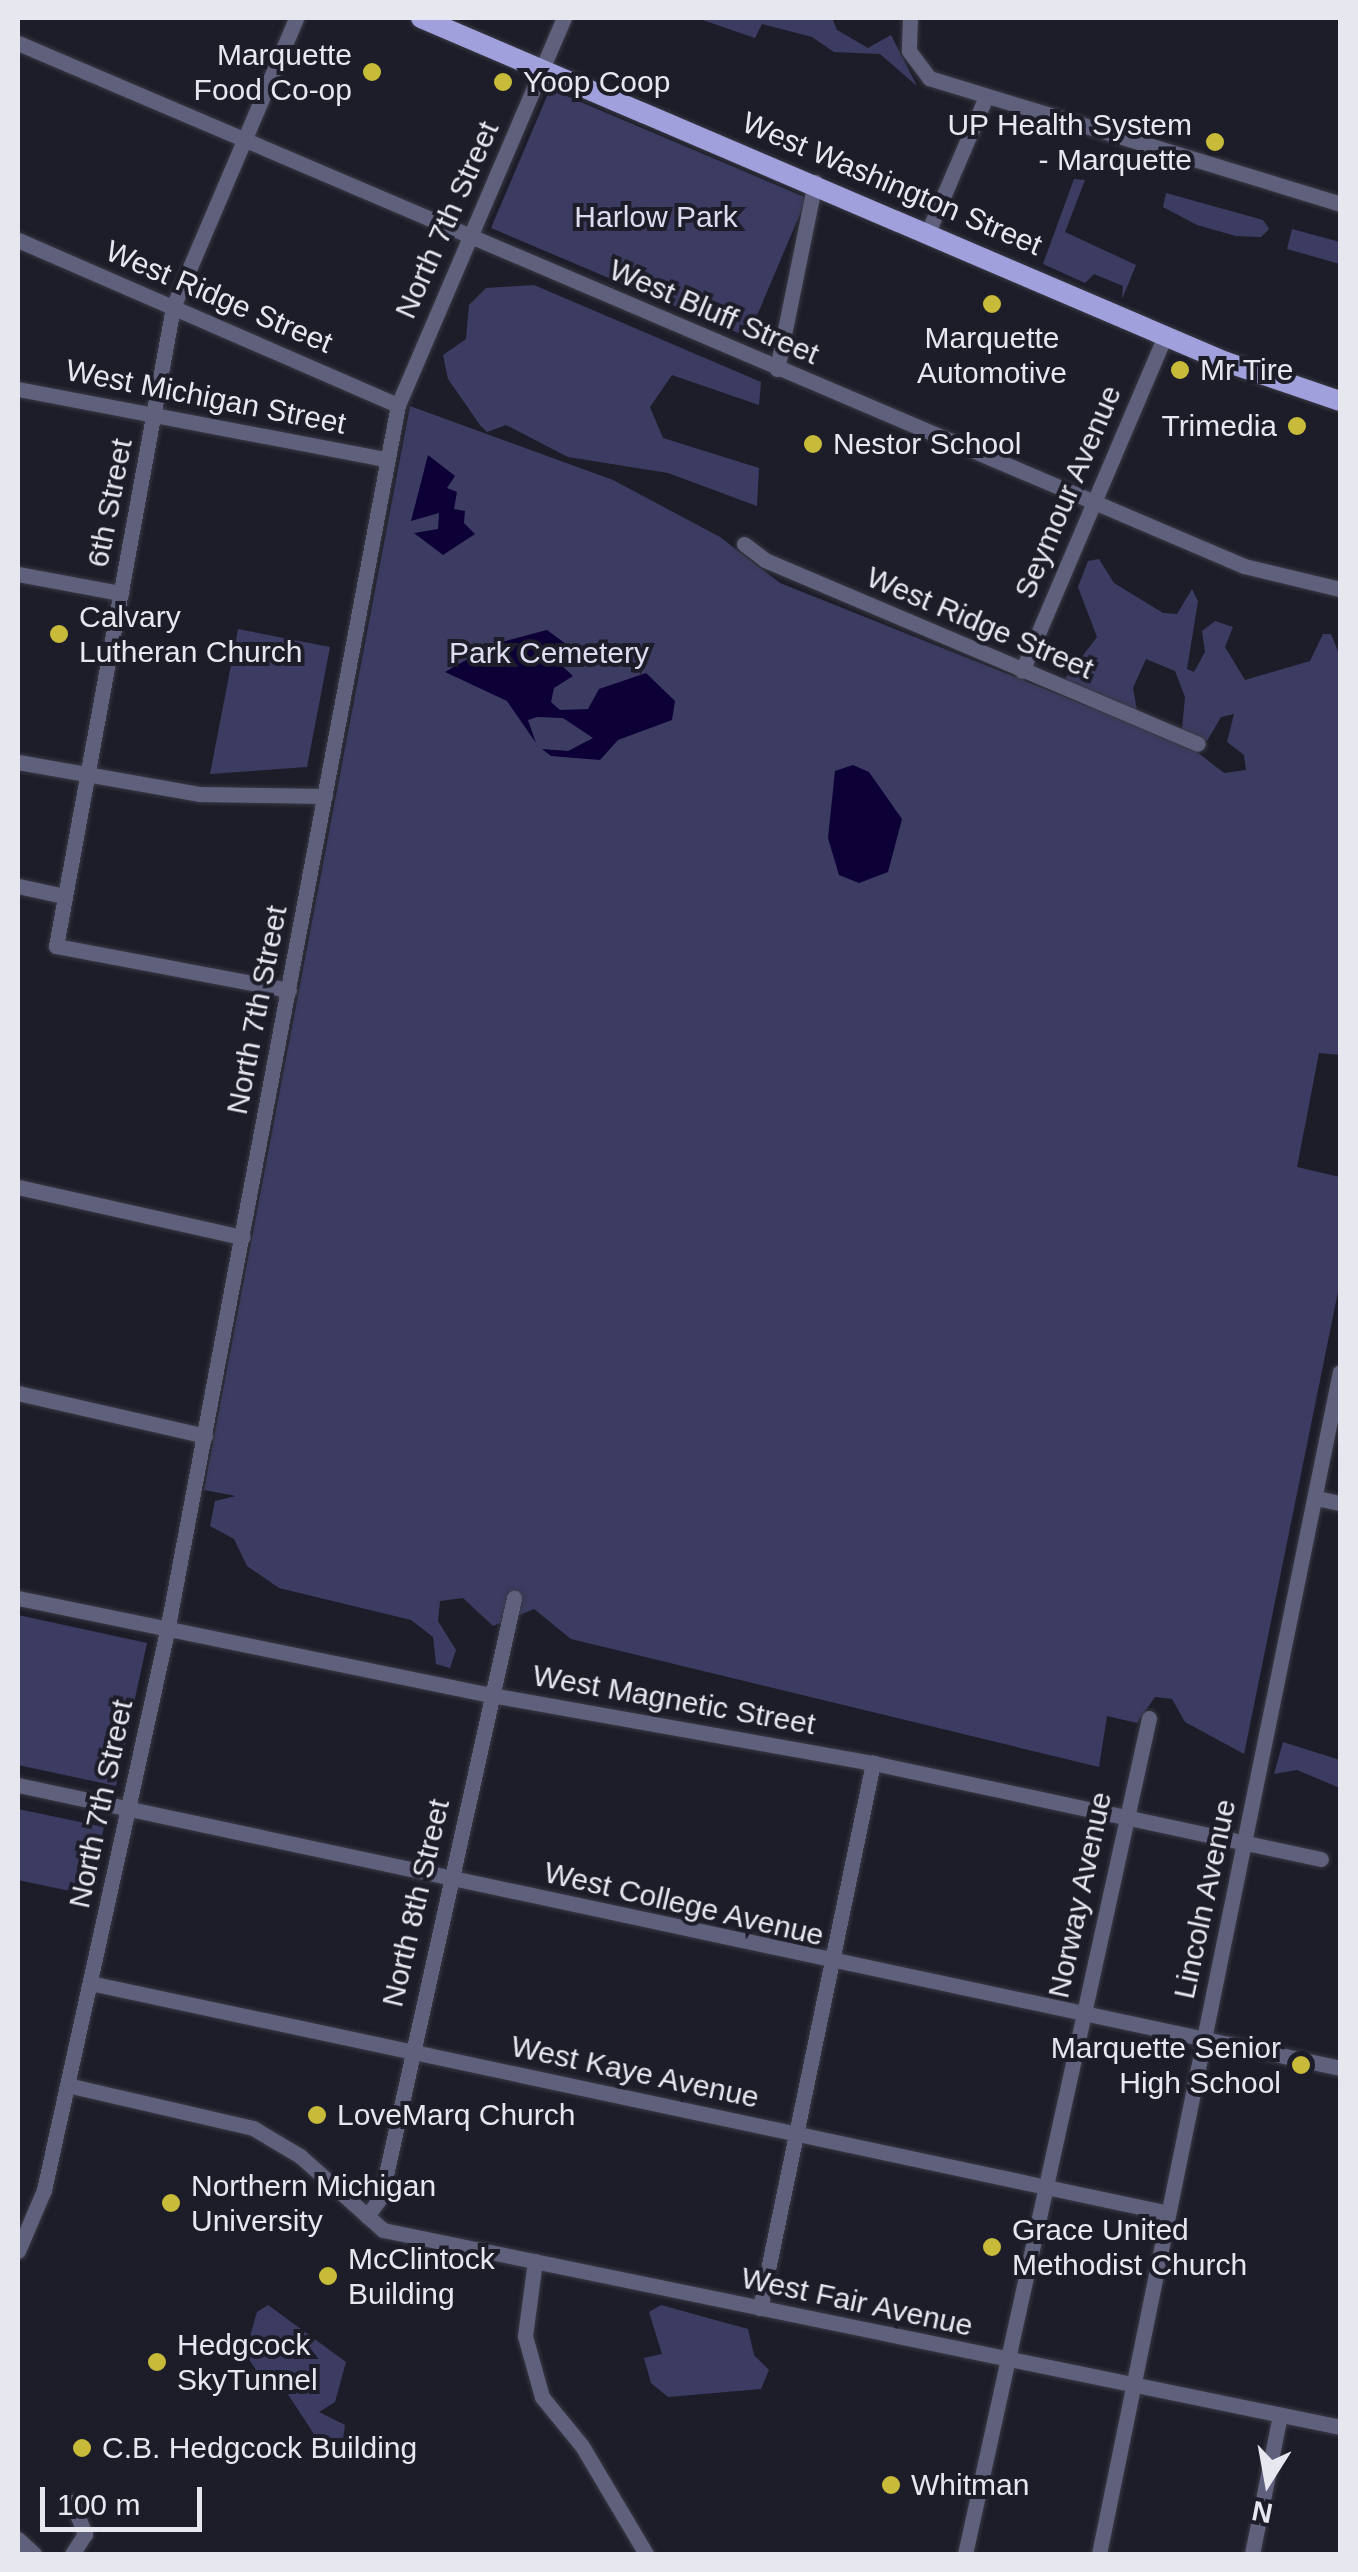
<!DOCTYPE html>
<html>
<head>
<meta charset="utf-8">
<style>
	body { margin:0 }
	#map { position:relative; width:1358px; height:2572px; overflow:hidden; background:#1d1d29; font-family:Helvetica,sans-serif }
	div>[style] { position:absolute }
	.green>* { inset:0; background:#3c3c63; transform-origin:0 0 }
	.water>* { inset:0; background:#0d0036 }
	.roads { filter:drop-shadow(0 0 2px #393945) drop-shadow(0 0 2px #393945) }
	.minor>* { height:15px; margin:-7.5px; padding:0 7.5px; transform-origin:7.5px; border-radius:7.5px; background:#5f607c }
	.major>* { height:20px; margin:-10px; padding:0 10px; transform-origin:10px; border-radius:10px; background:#a0a1dc }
	.dots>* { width:28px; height:28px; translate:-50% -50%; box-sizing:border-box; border:5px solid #1d1d29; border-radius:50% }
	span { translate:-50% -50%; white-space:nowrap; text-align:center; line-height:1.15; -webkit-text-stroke:8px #1d1d29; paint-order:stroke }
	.poi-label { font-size:30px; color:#e6e7ef }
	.right { translate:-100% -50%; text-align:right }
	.left { translate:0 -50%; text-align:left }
	.street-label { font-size:30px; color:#e6e7ef }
	.park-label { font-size:30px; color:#dbdcef }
	.frame { position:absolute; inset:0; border:20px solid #e6e7ef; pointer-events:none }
	.north { position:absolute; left:1218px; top:2432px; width:100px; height:100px; -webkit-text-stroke:8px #1d1d29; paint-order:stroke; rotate:191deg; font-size:28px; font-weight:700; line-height:40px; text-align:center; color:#e6e7ef }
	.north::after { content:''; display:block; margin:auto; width:35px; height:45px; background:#e6e7ef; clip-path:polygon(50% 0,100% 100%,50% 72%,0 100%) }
	.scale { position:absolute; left:40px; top:2487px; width:162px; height:45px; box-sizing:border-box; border:5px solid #e6e7ef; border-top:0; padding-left:12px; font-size:30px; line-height:35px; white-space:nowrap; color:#e6e7ef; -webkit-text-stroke:8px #1d1d29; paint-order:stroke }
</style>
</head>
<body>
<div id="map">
	<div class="green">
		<i style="clip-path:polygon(697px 18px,832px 18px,837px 30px,868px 48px,891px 35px,917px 86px,880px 54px,834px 52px,812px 37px,762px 24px,755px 38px)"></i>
		<i style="left:550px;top:89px;width:279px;height:151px;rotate:23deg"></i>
		<i style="clip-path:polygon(1074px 179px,1085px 180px,1065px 232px,1136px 265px,1122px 299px,1123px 286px,1094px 274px,1085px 283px,1043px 264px)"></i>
		<i style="clip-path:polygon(1166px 193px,1263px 220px,1269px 229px,1261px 237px,1236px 236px,1197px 225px,1163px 207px)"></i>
		<i style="clip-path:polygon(1292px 229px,1340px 242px,1340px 264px,1287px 249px)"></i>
		<i style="clip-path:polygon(534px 285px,761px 382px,759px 405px,672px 375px,650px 407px,663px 438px,759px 468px,757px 506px,668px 473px,568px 457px,506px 425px,487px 432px,480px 425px,448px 379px,443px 355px,466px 339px,469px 305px,486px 288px)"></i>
		<i style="clip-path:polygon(410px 406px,613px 480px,720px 537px,780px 583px,1192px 748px,1224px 773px,1246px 770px,1244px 755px,1227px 742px,1234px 714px,1221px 717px,1207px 741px,1182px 729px,1185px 697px,1175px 671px,1146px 659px,1133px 688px,1137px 711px,1064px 680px,1097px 637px,1078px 587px,1088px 561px,1099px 559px,1114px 583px,1163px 613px,1177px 614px,1192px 589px,1198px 601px,1187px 669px,1194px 672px,1205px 652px,1202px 631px,1215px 621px,1233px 627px,1225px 647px,1245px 680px,1310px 661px,1323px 634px,1331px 634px,1340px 656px,1340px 1055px,1319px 1053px,1297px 1167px,1340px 1177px,1340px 1282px,1244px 1754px,1185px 1722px,1172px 1699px,1155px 1697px,1137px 1723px,1107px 1716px,1099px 1767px,571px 1639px,534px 1609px,493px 1626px,463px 1598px,440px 1601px,438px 1621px,456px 1650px,450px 1668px,436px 1664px,433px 1637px,411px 1620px,279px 1588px,247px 1566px,234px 1539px,210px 1526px,215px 1501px,236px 1496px,204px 1490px)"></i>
		<i style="clip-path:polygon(238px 629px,330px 647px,307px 767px,210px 774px)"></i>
		<i style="clip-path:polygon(18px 1615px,147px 1643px,116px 1786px,18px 1765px)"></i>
		<i style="clip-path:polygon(1283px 1742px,1340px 1760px,1340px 1788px,1297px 1770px,1274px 1774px)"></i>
		<i style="clip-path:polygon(18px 1809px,104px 1827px,89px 1895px,18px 1880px)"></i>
		<i style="clip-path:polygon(268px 2305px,346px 2362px,335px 2402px,319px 2412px,345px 2425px,341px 2453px,329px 2457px,272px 2370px,256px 2370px,245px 2353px,257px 2312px)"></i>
		<i style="clip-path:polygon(661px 2305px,748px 2329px,754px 2355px,769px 2370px,761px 2389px,668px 2397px,651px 2383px,644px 2358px,662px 2354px,649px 2312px)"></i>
	</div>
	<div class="water">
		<i style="clip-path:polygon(428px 455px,455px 476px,447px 488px,457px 492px,454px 509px,465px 511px,464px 523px,475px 534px,443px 555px,414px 533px,438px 529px,439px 513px,411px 521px)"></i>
		<i style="clip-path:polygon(547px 630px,566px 644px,561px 665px,573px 676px,554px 688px,551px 702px,560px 710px,588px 709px,599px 689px,646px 673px,675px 701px,672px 720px,618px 740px,600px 760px,551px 756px,542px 749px,568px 751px,593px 738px,563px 718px,537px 717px,528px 720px,536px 743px,507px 701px,445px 672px,494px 644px)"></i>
		<i style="clip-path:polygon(853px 765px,869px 772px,902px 819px,888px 872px,859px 883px,839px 875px,828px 838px,835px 771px)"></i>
	</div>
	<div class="roads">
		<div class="minor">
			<i style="left:910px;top:18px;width:33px;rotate:92deg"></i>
			<i style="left:909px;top:51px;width:34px;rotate:53deg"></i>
			<i style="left:929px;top:78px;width:430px;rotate:17deg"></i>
			<i style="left:18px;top:43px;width:1333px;rotate:23.1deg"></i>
			<i style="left:1244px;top:566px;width:99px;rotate:13.5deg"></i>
			<i style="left:928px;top:232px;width:147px;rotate:-66.8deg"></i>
			<i style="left:18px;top:240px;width:414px;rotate:23.5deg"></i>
			<i style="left:777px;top:369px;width:191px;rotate:-78.5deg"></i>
			<i style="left:18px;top:389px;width:374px;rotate:10.8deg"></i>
			<i style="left:744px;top:544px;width:26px;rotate:37deg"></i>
			<i style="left:765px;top:560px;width:470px;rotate:23deg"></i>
			<i style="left:18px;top:574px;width:105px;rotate:10.5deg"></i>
			<i style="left:1022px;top:671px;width:365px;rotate:-66.9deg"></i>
			<i style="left:18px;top:762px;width:185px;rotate:10deg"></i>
			<i style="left:200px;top:794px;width:125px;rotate:0.9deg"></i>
			<i style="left:18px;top:886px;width:47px;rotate:12.3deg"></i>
			<i style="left:289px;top:990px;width:237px;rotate:-169.3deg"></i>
			<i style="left:56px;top:946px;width:650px;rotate:-79.62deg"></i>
			<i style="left:173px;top:307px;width:314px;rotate:-66.9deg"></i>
			<i style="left:18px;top:1187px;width:230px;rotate:12.6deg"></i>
			<i style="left:18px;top:1393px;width:192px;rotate:12.9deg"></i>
			<i style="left:1316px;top:1498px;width:25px;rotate:12deg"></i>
			<i style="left:18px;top:1598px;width:483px;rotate:11.6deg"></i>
			<i style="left:491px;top:1695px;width:388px;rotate:10.1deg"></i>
			<i style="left:873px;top:1763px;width:458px;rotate:12.1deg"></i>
			<i style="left:18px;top:1785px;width:1352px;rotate:12.08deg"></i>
			<i style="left:90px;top:1983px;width:1102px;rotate:12.04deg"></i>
			<i style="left:67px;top:2085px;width:191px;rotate:13deg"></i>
			<i style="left:253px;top:2128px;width:55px;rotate:30.8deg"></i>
			<i style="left:300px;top:2156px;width:111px;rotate:41.7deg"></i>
			<i style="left:383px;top:2230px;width:977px;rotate:11.63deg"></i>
			<i style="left:367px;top:2216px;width:24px;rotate:-54deg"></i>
			<i style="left:381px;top:2197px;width:614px;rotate:-77.48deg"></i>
			<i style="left:18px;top:2251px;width:66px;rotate:-66.9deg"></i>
			<i style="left:44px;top:2190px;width:572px;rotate:-77.59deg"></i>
			<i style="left:167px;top:1631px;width:1248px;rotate:-79.33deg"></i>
			<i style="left:398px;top:405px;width:421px;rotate:-66.8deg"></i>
			<i style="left:535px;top:2261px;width:76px;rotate:97.6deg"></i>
			<i style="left:525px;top:2336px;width:63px;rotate:74.4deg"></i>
			<i style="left:542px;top:2397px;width:63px;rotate:50.8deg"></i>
			<i style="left:582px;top:2446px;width:126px;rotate:59.3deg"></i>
			<i style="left:760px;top:2308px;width:557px;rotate:-78.29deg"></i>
			<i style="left:72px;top:2502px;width:35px;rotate:68deg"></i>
			<i style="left:85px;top:2534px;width:24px;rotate:123deg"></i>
			<i style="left:18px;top:2539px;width:22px;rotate:43deg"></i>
			<i style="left:965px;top:2554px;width:856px;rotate:-77.59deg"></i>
			<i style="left:1099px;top:2554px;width:1206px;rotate:-78.48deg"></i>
			<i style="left:1252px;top:2554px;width:142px;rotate:-78.6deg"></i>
		</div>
		<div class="major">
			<i style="left:421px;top:18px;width:875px;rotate:23.14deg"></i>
			<i style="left:1226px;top:362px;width:120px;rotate:18.9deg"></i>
		</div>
	</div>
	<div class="dots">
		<i style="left:372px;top:72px;background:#c9bb3a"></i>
		<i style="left:503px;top:82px;background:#c9bb3a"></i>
		<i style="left:1215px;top:142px;background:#c9bb3a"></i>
		<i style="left:992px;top:304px;background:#c9bb3a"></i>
		<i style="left:1180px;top:370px;background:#c9bb3a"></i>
		<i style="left:1297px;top:426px;background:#c9bb3a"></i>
		<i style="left:813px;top:444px;background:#c9bb3a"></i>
		<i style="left:59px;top:634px;background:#c9bb3a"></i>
		<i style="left:1301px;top:2065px;background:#c9bb3a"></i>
		<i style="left:317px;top:2115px;background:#c9bb3a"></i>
		<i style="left:171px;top:2203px;background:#c9bb3a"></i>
		<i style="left:992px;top:2247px;background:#c9bb3a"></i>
		<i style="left:328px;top:2276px;background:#c9bb3a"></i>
		<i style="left:157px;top:2362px;background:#c9bb3a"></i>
		<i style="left:82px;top:2448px;background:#c9bb3a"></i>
		<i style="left:891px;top:2485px;background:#c9bb3a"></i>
	</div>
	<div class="poi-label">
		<span class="right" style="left:352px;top:72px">Marquette<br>Food Co-op</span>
		<span class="left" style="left:523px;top:82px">Yoop Coop</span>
		<span class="right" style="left:1192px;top:142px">UP Health System<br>- Marquette</span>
		<span style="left:992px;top:355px">Marquette<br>Automotive</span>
		<span class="left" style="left:1200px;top:370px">Mr Tire</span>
		<span class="right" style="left:1277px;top:426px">Trimedia</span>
		<span class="left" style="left:833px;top:444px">Nestor School</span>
		<span class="left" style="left:79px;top:634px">Calvary<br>Lutheran Church</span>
		<span class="right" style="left:1281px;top:2065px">Marquette Senior<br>High School</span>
		<span class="left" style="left:337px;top:2115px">LoveMarq Church</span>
		<span class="left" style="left:191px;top:2203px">Northern Michigan<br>University</span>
		<span class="left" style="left:1012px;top:2247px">Grace United<br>Methodist Church</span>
		<span class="left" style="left:348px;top:2276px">McClintock<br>Building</span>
		<span class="left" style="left:177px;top:2362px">Hedgcock<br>SkyTunnel</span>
		<span class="left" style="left:102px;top:2448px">C.B. Hedgcock Building</span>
		<span class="left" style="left:911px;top:2485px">Whitman</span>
	</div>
	<div class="street-label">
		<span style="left:892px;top:184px;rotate:23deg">West Washington Street</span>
		<span style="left:447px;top:220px;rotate:-66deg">North 7th Street</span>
		<span style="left:219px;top:297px;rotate:23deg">West Ridge Street</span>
		<span style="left:714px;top:312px;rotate:23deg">West Bluff Street</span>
		<span style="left:206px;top:397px;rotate:11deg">West Michigan Street</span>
		<span style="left:1068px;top:492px;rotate:-67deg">Seymour Avenue</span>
		<span style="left:110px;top:503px;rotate:-79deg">6th Street</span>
		<span style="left:980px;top:623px;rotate:23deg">West Ridge Street</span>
		<span style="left:257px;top:1010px;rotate:-79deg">North 7th Street</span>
		<span style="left:674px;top:1700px;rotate:10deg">West Magnetic Street</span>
		<span style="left:101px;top:1804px;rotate:-78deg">North 7th Street</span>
		<span style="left:1080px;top:1895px;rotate:-78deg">Norway Avenue</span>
		<span style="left:1205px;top:1899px;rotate:-78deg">Lincoln Avenue</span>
		<span style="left:416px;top:1903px;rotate:-77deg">North 8th Street</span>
		<span style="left:684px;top:1904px;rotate:13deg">West College Avenue</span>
		<span style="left:635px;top:2072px;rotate:12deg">West Kaye Avenue</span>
		<span style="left:857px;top:2302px;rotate:12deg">West Fair Avenue</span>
	</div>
	<div class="park-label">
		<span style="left:656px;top:217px">Harlow Park</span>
		<span style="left:549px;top:653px">Park Cemetery</span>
	</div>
	<div class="frame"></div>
	<div class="north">N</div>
	<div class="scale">100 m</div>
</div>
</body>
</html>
